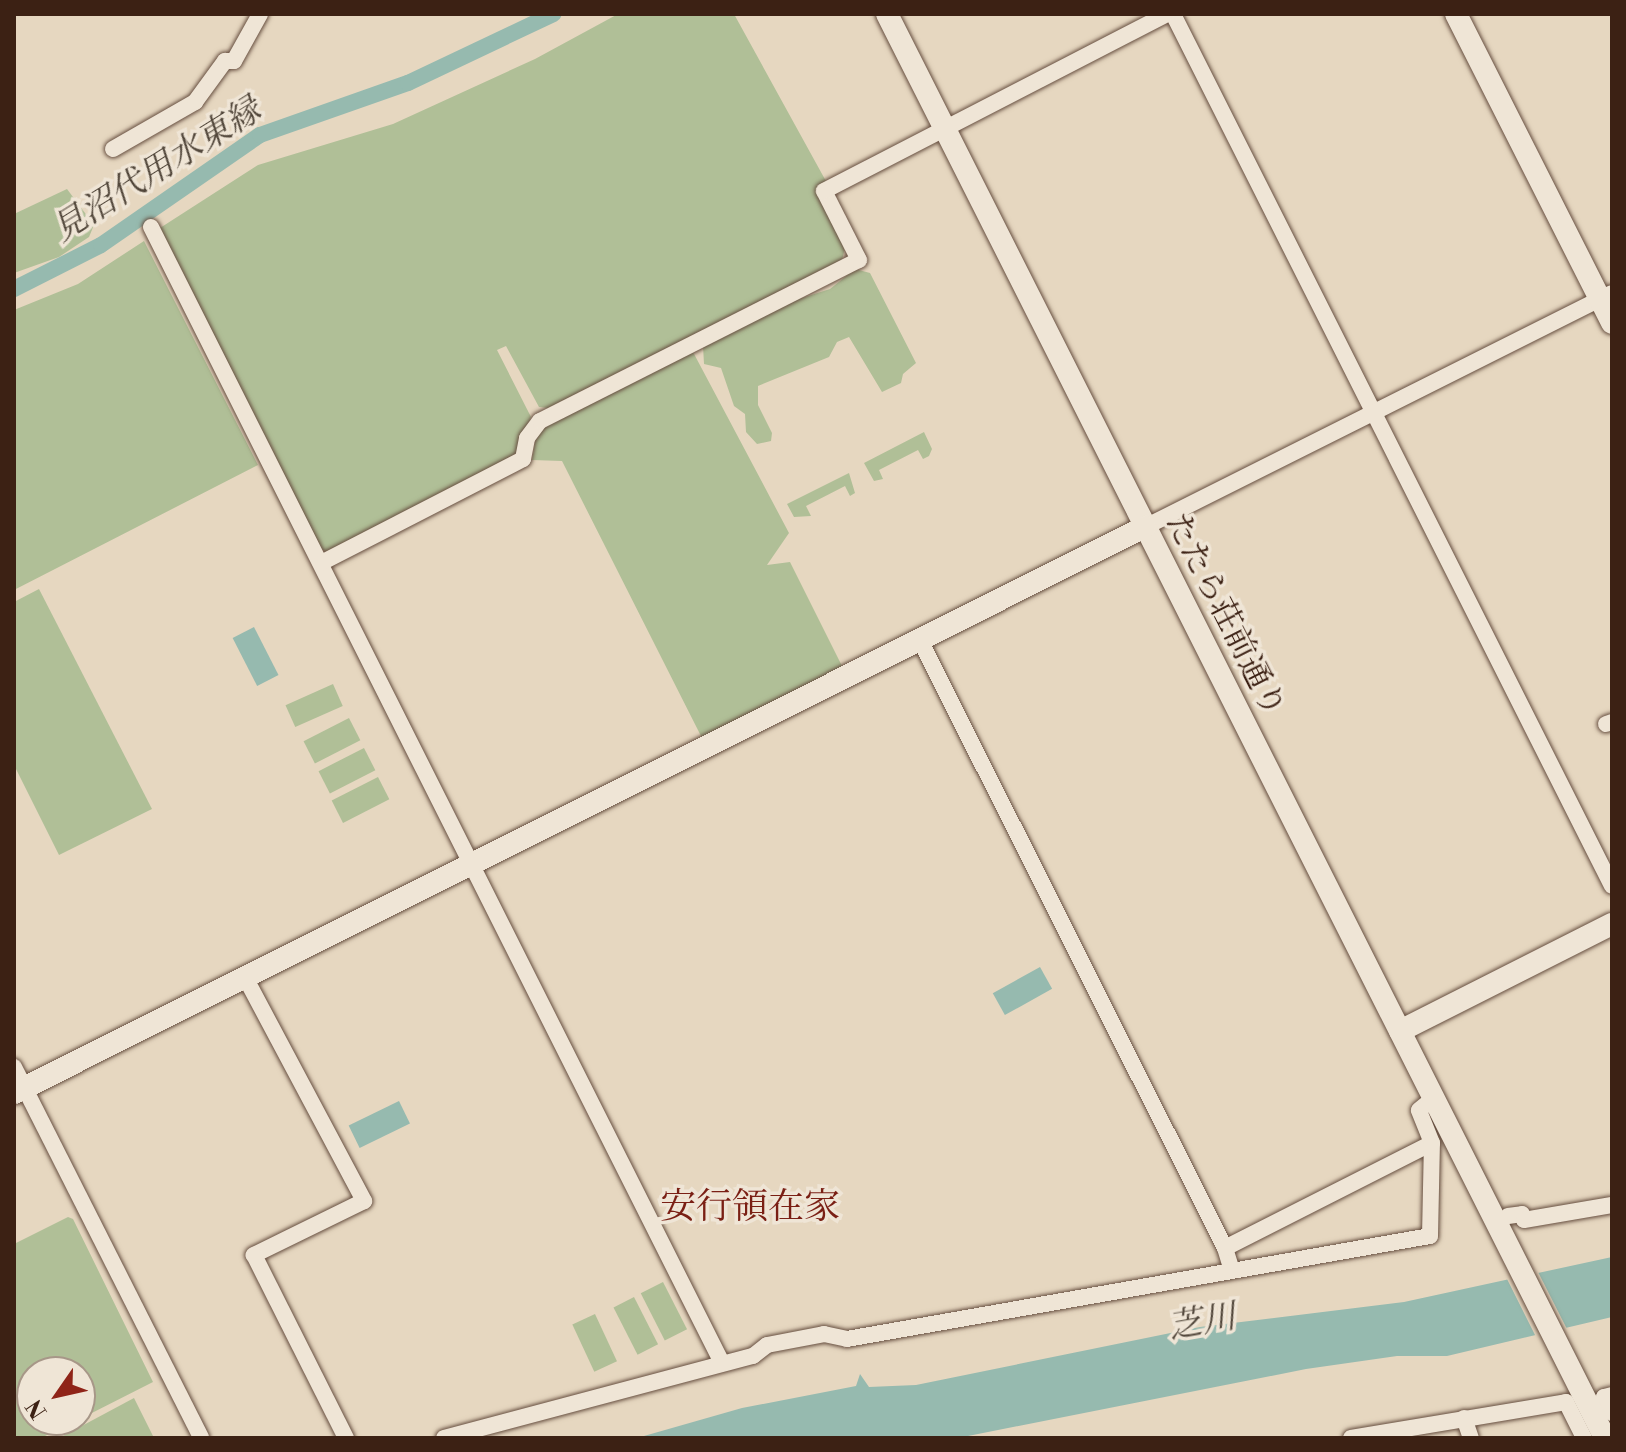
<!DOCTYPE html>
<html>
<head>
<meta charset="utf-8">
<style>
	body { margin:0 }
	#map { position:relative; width:1626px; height:1452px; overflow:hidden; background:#e6d7c0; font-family:"Libre Bodoni","Noto Serif JP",serif }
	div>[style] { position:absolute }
	.green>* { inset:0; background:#b0bf97; transform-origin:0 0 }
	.water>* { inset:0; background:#96baaf; transform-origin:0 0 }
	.pier>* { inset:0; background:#e6d7c0 }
	.canal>* { height:16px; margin:-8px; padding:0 8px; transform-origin:8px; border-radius:8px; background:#96baaf }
	.roads { filter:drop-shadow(0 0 2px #664e3f) drop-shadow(0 0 2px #664e3f) }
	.street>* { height:16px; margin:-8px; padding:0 8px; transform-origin:8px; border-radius:8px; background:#efe5d6 }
	.secondary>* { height:22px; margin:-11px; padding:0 11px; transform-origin:11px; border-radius:11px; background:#efe5d6 }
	span { translate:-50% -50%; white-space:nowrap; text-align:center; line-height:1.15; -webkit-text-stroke:7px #efe5d6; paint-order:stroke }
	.street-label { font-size:32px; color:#3c2114 }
	.water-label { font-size:34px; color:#52473b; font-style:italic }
	.quarter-label { font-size:36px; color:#7a1f14 }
	.frame { position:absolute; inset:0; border:16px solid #3c2114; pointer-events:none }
	.north { position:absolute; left:16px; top:1356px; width:80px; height:80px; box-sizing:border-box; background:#efe5d6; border:2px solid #a79788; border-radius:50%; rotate:236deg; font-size:22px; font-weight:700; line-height:32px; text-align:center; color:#3c2114 }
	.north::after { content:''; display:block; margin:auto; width:28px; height:36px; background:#8f2418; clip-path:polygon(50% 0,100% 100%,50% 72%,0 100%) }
</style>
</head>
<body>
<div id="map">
	<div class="green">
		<i style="clip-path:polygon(618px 14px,734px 14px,827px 183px,816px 190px,845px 248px,842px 260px,548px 408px,539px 407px,506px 346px,497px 350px,531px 417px,513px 460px,332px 555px,320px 548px,160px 228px,258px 165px,393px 124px,535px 59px)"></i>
		<i style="clip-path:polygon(67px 189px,94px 225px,89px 237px,59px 257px,14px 273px,14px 214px)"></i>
		<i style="clip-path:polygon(144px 241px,258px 465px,14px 590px,14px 310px,78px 284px)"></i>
		<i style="clip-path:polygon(855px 269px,870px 273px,916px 363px,903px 374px,901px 383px,882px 392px,849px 337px,837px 342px,829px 357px,758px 386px,758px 405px,772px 433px,771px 441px,757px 444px,746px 432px,745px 414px,734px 406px,721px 368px,704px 364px,703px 346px,780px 305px,830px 289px)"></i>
		<i style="clip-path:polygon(693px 352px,789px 533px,767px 565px,790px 562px,843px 668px,702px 738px,562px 461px,532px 460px,537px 431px)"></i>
		<i style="clip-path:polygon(924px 432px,932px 449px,929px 456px,923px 459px,918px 450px,879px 470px,883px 479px,874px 481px,864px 463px)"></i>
		<i style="clip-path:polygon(849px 473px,855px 493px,850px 496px,845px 486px,806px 506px,811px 516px,794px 517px,787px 504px)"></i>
		<i style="clip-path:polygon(39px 589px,152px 809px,59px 855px,14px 765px,14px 602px)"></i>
		<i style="left:333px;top:684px;width:24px;height:52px;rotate:66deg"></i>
		<i style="left:349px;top:718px;width:25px;height:51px;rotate:63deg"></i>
		<i style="left:364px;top:748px;width:25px;height:51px;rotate:63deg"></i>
		<i style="left:378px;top:777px;width:25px;height:52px;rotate:63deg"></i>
		<i style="clip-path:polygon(68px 1217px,73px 1219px,153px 1382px,80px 1419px,80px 1372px,32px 1372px,32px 1420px,77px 1420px,41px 1438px,14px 1438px,14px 1244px)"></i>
		<i style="left:663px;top:1282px;width:53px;height:25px;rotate:63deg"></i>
		<i style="left:634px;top:1297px;width:53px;height:23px;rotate:63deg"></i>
		<i style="left:595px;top:1314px;width:52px;height:25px;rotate:65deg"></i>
		<i style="clip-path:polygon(134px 1398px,154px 1438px,64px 1438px,63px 1436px)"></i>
	</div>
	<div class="water">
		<i style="left:254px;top:627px;width:54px;height:24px;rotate:63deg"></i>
		<i style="left:1040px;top:967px;width:25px;height:54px;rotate:61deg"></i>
		<i style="left:399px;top:1101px;width:25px;height:56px;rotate:64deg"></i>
		<i style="clip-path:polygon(1612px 1257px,1612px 1317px,1447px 1356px,1397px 1356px,1306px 1369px,958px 1438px,637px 1438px,742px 1408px,856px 1386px,860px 1374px,869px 1387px,916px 1385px,1200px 1327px,1404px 1302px)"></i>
	</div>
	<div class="pier">
		<i style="clip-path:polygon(1537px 1270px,1568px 1331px,1537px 1339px,1506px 1277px)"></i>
	</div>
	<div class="canal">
		<i style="left:14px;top:289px;width:97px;rotate:-26.8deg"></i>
		<i style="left:101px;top:245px;width:193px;rotate:-34.7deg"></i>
		<i style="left:260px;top:135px;width:157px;rotate:-19.4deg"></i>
		<i style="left:408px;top:83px;width:161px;rotate:-25.4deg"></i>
	</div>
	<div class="roads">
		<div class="street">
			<i style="left:1173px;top:14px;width:976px;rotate:63.28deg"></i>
			<i style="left:113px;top:149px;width:95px;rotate:-29.8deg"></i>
			<i style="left:195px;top:102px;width:51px;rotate:-53.8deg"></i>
			<i style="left:225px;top:61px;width:9px"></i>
			<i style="left:234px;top:61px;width:54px;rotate:-61deg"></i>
			<i style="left:151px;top:227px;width:1271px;rotate:63.31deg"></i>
			<i style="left:1145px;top:527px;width:522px;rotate:-26.61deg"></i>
			<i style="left:321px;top:563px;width:227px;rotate:-27.2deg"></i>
			<i style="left:523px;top:459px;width:21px;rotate:-79deg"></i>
			<i style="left:527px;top:438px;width:21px;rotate:-53deg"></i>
			<i style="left:540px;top:421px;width:357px;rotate:-26.8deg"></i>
			<i style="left:859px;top:260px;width:77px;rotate:-116.9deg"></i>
			<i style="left:824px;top:191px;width:386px;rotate:-27.3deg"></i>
			<i style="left:920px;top:640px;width:680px;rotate:63.36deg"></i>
			<i style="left:1225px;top:1248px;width:24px;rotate:73deg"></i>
			<i style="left:1606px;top:724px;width:6px;rotate:-18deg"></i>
			<i style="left:245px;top:977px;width:254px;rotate:62deg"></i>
			<i style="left:364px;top:1201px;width:123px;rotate:153.9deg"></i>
			<i style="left:254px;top:1255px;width:205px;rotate:63.3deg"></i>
			<i style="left:14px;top:1067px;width:415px;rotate:63.2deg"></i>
			<i style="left:1508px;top:1216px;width:14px;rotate:-8deg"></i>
			<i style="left:1522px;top:1214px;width:6px;rotate:72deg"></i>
			<i style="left:1524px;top:1220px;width:89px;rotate:-9.7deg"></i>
			<i style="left:1225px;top:1248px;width:232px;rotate:-26.9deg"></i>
			<i style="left:1612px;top:1395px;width:8px;rotate:166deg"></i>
			<i style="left:1604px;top:1397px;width:18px;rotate:63deg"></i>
			<i style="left:1464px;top:1418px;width:21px;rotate:71deg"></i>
			<i style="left:444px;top:1438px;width:320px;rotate:-14.9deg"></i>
			<i style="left:753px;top:1356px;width:18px;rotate:-38deg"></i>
			<i style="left:767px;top:1345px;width:58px;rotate:-10.9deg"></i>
			<i style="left:824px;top:1334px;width:24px;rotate:12deg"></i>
			<i style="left:847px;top:1339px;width:592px;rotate:-10.02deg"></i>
			<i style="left:1430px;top:1236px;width:93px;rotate:-88.8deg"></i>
			<i style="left:1432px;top:1143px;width:35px;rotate:-112deg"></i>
			<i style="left:1419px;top:1110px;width:19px;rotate:-39deg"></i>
			<i style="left:1351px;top:1438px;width:218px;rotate:-9.5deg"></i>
			<i style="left:1566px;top:1402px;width:40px;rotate:63.4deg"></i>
		</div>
		<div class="secondary">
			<i style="left:887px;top:14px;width:1595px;rotate:63.24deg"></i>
			<i style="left:1456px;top:14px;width:346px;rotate:63.2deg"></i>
			<i style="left:1400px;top:1031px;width:237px;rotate:-26.8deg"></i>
			<i style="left:14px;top:1093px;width:1265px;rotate:-26.59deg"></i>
		</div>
	</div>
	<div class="street-label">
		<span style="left:1225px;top:615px;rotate:63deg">たたら荘前通り</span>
	</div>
	<div class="water-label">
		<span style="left:157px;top:171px;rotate:-32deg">見沼代用水東縁</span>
		<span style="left:1202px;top:1323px;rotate:-10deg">芝川</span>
	</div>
	<div class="quarter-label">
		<span style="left:750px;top:1208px">安行領在家</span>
	</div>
	<div class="frame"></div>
	<div class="north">N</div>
</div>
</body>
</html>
